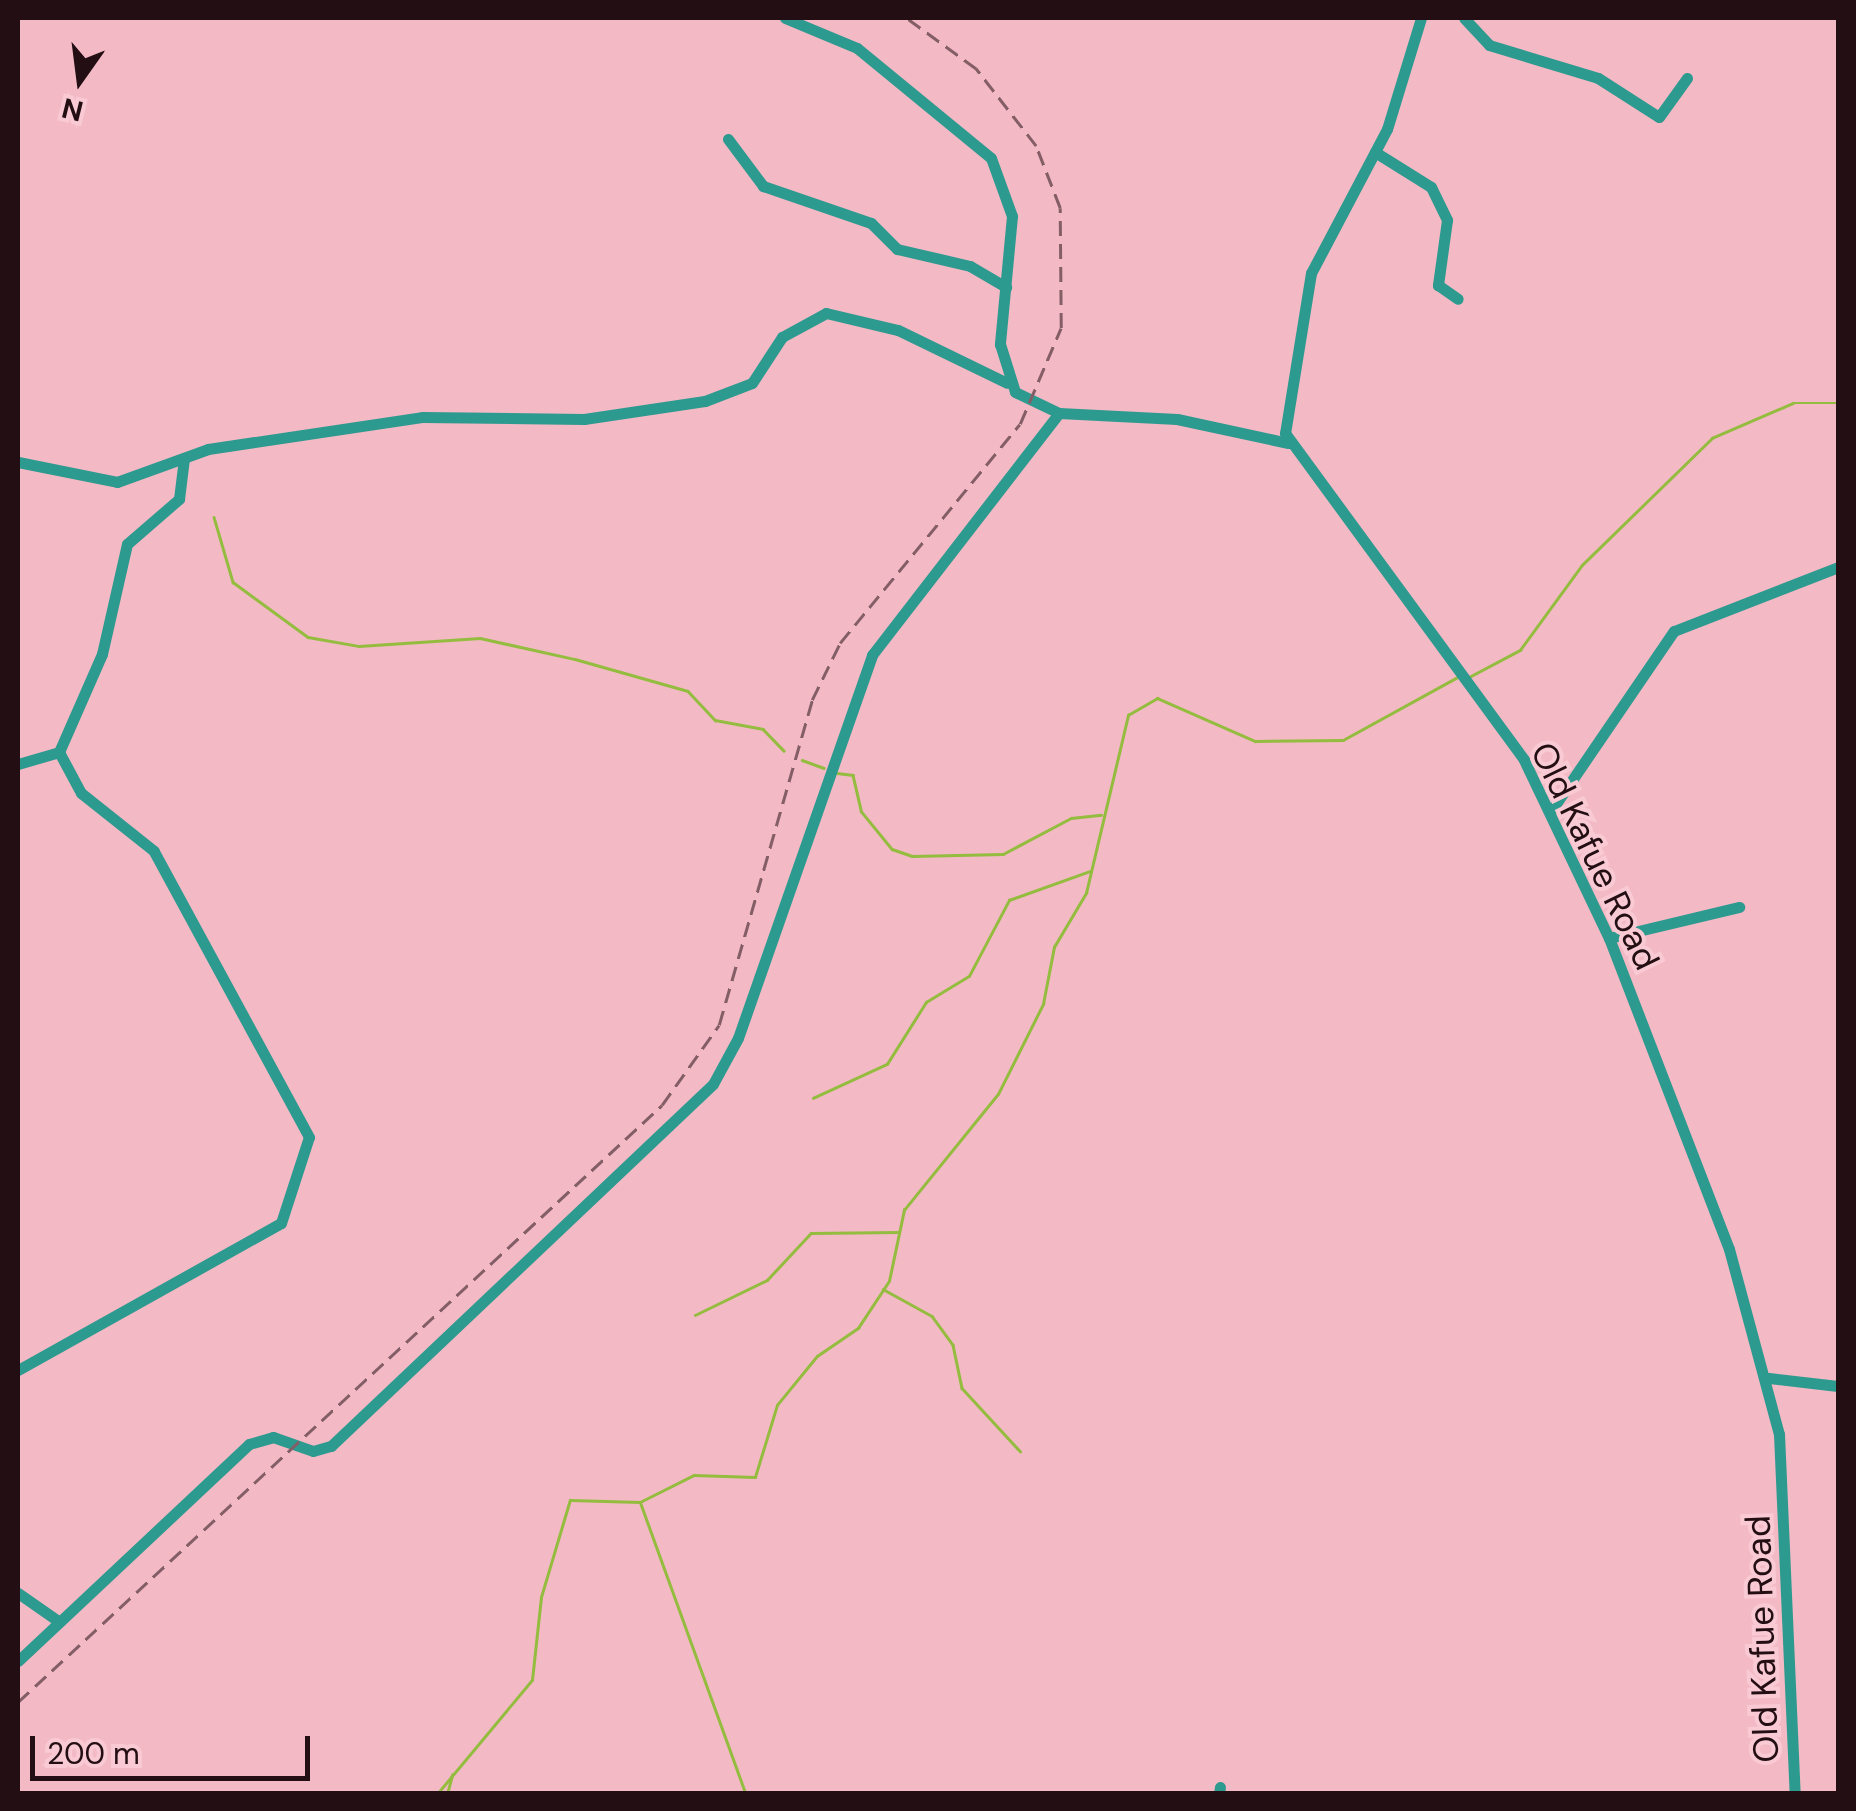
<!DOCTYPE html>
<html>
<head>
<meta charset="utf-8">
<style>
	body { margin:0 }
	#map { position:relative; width:1856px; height:1811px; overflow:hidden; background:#f3b9c5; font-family:"DM Sans",sans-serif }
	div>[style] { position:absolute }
	.stream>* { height:2.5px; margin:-1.25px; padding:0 1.25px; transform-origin:1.25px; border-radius:1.25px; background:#94bc3f }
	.minor>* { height:11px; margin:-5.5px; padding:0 5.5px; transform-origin:5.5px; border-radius:5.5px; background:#2d9a8f }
	.rail>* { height:2.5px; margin-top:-1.25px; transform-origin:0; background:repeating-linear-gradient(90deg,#845e66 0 15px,transparent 0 23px) }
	span { translate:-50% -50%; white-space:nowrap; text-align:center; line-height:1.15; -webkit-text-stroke:8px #f9cad3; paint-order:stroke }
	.street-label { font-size:35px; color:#220e13 }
	.frame { position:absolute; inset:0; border:20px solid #220e13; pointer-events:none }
	.north { position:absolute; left:30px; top:30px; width:100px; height:100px; -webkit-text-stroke:8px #f9cad3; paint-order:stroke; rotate:194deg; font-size:28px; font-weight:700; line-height:40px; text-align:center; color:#220e13 }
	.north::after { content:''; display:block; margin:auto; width:35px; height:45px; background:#220e13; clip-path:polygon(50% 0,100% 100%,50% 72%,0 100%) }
	.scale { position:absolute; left:30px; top:1736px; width:280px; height:45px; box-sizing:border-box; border:5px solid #220e13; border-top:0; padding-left:12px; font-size:30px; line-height:35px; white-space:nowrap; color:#220e13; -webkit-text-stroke:8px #f9cad3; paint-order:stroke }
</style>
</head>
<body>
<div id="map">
	<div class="stream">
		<i style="left:214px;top:517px;width:68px;rotate:73.7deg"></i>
		<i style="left:233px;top:582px;width:93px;rotate:36.3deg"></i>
		<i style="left:308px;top:637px;width:52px;rotate:10deg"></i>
		<i style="left:359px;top:646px;width:121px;rotate:-3.8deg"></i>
		<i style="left:480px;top:638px;width:97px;rotate:12.5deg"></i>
		<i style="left:575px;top:659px;width:117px;rotate:15.8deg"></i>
		<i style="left:688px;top:691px;width:40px;rotate:47deg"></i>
		<i style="left:715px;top:720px;width:49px;rotate:10.6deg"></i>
		<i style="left:763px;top:729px;width:30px;rotate:46deg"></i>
		<i style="left:1469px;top:677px;width:58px;rotate:-27.9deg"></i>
		<i style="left:1520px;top:650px;width:105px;rotate:-53.9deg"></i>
		<i style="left:1582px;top:565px;width:182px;rotate:-44.3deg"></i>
		<i style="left:1712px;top:438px;width:88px;rotate:-23.4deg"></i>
		<i style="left:1793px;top:403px;width:45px"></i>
		<i style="left:802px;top:760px;width:23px;rotate:20deg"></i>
		<i style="left:837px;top:773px;width:16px;rotate:7deg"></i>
		<i style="left:853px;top:775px;width:37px;rotate:77deg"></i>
		<i style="left:861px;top:811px;width:49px;rotate:50.8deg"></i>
		<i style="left:892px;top:849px;width:21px;rotate:19deg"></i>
		<i style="left:912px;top:856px;width:91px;rotate:-1.3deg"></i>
		<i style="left:1003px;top:854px;width:77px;rotate:-27.9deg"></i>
		<i style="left:1071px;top:818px;width:30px;rotate:-6deg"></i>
		<i style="left:813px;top:1098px;width:81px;rotate:-24.7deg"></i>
		<i style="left:887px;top:1064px;width:73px;rotate:-57.8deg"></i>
		<i style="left:926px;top:1002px;width:50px;rotate:-31.2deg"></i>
		<i style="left:969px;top:976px;width:86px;rotate:-62.2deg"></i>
		<i style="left:1009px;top:900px;width:86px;rotate:-19.7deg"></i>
		<i style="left:883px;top:1289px;width:56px;rotate:28.9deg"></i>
		<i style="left:932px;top:1316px;width:36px;rotate:54deg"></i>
		<i style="left:953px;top:1345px;width:44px;rotate:78.2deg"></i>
		<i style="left:962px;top:1388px;width:86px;rotate:47.4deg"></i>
		<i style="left:695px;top:1315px;width:80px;rotate:-25.9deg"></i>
		<i style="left:767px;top:1280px;width:64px;rotate:-46.9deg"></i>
		<i style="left:811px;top:1233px;width:87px;rotate:-0.7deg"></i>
		<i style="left:641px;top:1504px;width:308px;rotate:70.1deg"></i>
		<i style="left:437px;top:1794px;width:148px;rotate:-50.2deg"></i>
		<i style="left:532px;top:1680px;width:83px;rotate:-83.8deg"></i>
		<i style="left:541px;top:1597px;width:101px;rotate:-73.4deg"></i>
		<i style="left:570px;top:1500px;width:70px;rotate:1.6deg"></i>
		<i style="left:640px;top:1502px;width:60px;rotate:-26.6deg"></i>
		<i style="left:694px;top:1475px;width:61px;rotate:1.9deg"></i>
		<i style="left:755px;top:1477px;width:75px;rotate:-73deg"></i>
		<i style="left:777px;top:1405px;width:63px;rotate:-50.8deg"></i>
		<i style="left:817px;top:1356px;width:50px;rotate:-34.3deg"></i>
		<i style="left:858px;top:1328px;width:56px;rotate:-56.6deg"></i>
		<i style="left:889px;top:1281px;width:73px;rotate:-78.1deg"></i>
		<i style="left:904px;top:1210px;width:149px;rotate:-51deg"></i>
		<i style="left:998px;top:1094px;width:101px;rotate:-63.4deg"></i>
		<i style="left:1043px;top:1004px;width:58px;rotate:-79.1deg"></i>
		<i style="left:1054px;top:947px;width:63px;rotate:-59.3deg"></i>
		<i style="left:1086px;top:893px;width:183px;rotate:-76.7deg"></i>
		<i style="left:1128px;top:715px;width:34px;rotate:-30deg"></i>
		<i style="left:1157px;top:698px;width:107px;rotate:23.7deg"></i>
		<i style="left:1255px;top:741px;width:88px;rotate:-0.7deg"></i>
		<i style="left:1343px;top:740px;width:129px;rotate:-28.8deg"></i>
		<i style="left:447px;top:1794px;width:20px;rotate:-75deg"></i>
	</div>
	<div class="minor">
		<i style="left:785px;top:18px;width:78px;rotate:22.6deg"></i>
		<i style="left:857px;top:48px;width:173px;rotate:39.4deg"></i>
		<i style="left:991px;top:158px;width:62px;rotate:70.1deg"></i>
		<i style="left:1012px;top:216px;width:129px;rotate:95.4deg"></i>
		<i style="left:1000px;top:344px;width:50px;rotate:72.6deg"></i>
		<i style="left:1015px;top:392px;width:49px;rotate:25.5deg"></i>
		<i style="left:1059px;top:413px;width:118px;rotate:2.9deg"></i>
		<i style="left:1177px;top:419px;width:114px;rotate:12.2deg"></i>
		<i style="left:1421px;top:18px;width:116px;rotate:107deg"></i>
		<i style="left:1387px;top:129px;width:163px;rotate:117.8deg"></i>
		<i style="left:1311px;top:273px;width:162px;rotate:99.2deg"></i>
		<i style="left:1285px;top:433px;width:405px;rotate:53.8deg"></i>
		<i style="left:1524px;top:760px;width:197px;rotate:64.5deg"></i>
		<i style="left:1609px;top:938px;width:333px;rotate:68.9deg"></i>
		<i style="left:1729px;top:1249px;width:192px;rotate:74.9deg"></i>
		<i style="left:1779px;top:1434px;width:360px;rotate:87.5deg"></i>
		<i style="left:1464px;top:18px;width:37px;rotate:47deg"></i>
		<i style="left:1489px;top:45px;width:114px;rotate:16.8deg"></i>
		<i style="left:1598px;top:78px;width:72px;rotate:32.6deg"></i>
		<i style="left:1659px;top:117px;width:48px;rotate:-54.3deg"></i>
		<i style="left:728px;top:139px;width:59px;rotate:53.3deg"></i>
		<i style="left:763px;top:186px;width:114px;rotate:18.9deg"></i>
		<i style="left:871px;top:223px;width:37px;rotate:45deg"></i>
		<i style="left:897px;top:249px;width:75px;rotate:13.1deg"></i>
		<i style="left:970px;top:266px;width:42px;rotate:30.3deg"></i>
		<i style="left:1375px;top:152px;width:66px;rotate:32deg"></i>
		<i style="left:1431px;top:187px;width:37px;rotate:64deg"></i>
		<i style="left:1447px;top:220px;width:66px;rotate:97.9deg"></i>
		<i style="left:1438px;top:285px;width:24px;rotate:35deg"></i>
		<i style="left:18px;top:462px;width:101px;rotate:11.4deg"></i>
		<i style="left:117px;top:482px;width:97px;rotate:-19.9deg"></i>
		<i style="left:208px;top:449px;width:216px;rotate:-8.5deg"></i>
		<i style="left:422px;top:417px;width:162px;rotate:0.7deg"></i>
		<i style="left:584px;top:419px;width:122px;rotate:-8.5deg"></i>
		<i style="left:705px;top:401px;width:50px;rotate:-21deg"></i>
		<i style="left:752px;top:383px;width:55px;rotate:-56.9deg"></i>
		<i style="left:782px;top:337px;width:50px;rotate:-28.6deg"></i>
		<i style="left:826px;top:313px;width:74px;rotate:13.3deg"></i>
		<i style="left:898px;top:330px;width:121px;rotate:25.9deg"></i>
		<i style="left:18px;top:764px;width:43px;rotate:-16.3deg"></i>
		<i style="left:59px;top:752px;width:107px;rotate:-66.3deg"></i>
		<i style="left:102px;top:654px;width:113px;rotate:-77.2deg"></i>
		<i style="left:127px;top:544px;width:69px;rotate:-40.9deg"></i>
		<i style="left:179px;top:499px;width:41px;rotate:-83deg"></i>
		<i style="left:1551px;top:811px;width:218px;rotate:-55.7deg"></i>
		<i style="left:1674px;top:631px;width:176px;rotate:-21.3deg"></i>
		<i style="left:1609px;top:938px;width:134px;rotate:-13.4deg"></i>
		<i style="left:18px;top:1370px;width:301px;rotate:-29.2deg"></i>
		<i style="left:281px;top:1223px;width:90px;rotate:-72deg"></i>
		<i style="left:309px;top:1137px;width:325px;rotate:-118.5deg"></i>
		<i style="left:154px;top:851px;width:93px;rotate:-141.5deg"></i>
		<i style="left:81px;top:793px;width:47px;rotate:-118.2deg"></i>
		<i style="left:1769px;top:1378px;width:69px;rotate:6.6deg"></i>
		<i style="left:18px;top:1593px;width:49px;rotate:35deg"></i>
		<i style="left:18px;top:1661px;width:317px;rotate:-43.2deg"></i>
		<i style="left:249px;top:1444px;width:25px;rotate:-16deg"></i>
		<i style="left:273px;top:1437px;width:42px;rotate:19.3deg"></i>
		<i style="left:313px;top:1451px;width:19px;rotate:-16deg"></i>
		<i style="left:331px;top:1446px;width:526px;rotate:-43.46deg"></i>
		<i style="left:713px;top:1084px;width:52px;rotate:-61.5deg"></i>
		<i style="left:738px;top:1038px;width:406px;rotate:-70.7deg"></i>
		<i style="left:872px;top:655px;width:306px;rotate:-52.3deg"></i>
		<i style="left:1219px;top:1794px;width:7px;rotate:-82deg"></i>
	</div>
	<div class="rail">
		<i style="left:18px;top:1702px;width:878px;rotate:-42.83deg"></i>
		<i style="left:662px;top:1105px;width:98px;rotate:-54.5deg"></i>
		<i style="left:719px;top:1025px;width:338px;rotate:-74deg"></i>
		<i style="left:812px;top:700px;width:64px;rotate:-63.8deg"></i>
		<i style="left:840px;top:643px;width:283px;rotate:-50.6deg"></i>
		<i style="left:1020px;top:424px;width:104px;rotate:-66.9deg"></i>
		<i style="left:1061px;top:328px;width:120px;rotate:-90.5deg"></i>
		<i style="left:1060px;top:208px;width:66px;rotate:-111.2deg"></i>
		<i style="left:1036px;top:146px;width:98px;rotate:-127.9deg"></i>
		<i style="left:976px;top:69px;width:87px;rotate:-143.9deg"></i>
	</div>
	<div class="street-label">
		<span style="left:1595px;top:856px;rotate:64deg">Old Kafue Road</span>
		<span style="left:1762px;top:1639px;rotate:-92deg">Old Kafue Road</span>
	</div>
	<div class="frame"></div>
	<div class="north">N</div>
	<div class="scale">200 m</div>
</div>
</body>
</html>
